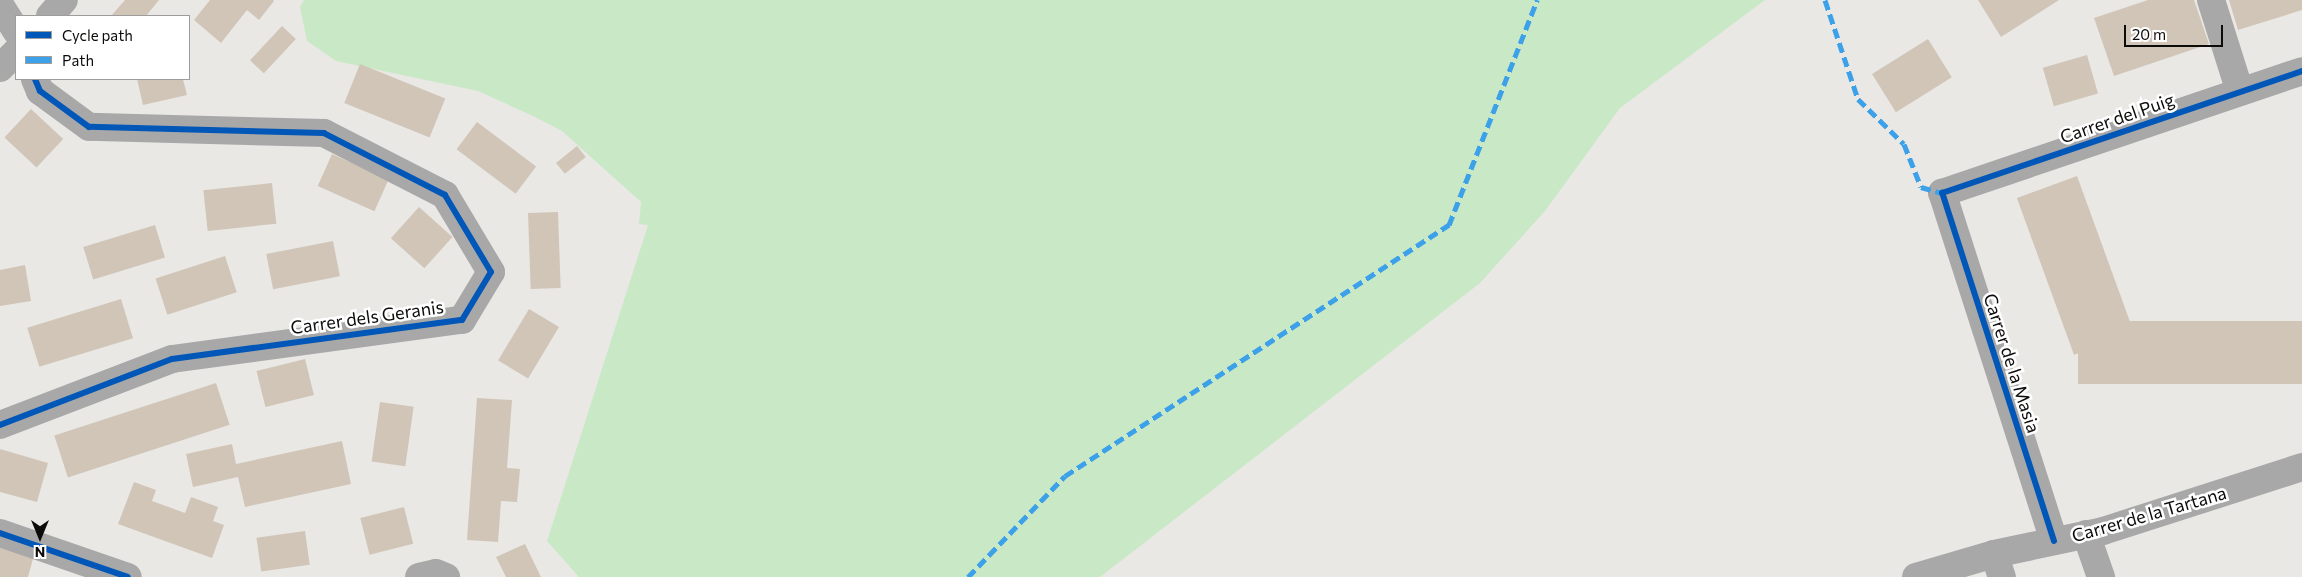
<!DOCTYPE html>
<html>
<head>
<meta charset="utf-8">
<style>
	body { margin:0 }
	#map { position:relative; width:2302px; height:577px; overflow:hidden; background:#e9e8e5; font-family:Commissioner,sans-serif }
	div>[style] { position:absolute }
	.green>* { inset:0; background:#c9e8c6 }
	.building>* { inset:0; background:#d1c5b7; transform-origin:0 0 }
	.minor>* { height:28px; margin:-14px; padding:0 14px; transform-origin:14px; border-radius:14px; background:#a9a8a8 }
	.quiet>* { height:5px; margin-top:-2.5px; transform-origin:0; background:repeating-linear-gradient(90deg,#3ca1e9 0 10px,transparent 0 15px) }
	.cycleway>* { height:6px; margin:-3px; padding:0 3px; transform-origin:3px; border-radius:3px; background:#0057b8 }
	span { translate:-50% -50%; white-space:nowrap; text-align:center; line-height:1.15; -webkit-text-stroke:5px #fff; paint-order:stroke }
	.street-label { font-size:18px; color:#0c0b0a }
	.legend { position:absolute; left:15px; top:15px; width:175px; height:65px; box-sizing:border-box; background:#fff; border:1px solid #9e9d9d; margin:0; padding:6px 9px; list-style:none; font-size:15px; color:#0c0b0a }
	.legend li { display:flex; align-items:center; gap:10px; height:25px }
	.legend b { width:25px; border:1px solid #9e9d9d }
	.north { position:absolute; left:15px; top:512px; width:50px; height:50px; -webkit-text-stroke:4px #fff; paint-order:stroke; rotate:180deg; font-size:14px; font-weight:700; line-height:20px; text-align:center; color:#0c0b0a }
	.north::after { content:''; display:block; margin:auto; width:18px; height:22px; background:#0c0b0a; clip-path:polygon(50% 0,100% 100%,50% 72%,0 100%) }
	.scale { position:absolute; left:2124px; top:25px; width:99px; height:22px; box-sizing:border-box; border:2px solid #0c0b0a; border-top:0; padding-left:6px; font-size:15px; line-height:18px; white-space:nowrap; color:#0c0b0a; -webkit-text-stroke:4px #fff; paint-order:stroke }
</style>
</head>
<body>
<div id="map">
	<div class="green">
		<i style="clip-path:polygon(304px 0,1765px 0,1620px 108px,1545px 211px,1480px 283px,1100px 577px,579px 577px,547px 541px,648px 225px,639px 224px,641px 202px,562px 131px,533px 116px,478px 91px,336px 61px,307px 41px,300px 7px)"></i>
	</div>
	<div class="building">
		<i style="clip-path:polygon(125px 0,159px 0,146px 16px,111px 16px)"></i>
		<i style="clip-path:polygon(210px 0,273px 0,274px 1px,259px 20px,247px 10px,221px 43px,194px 20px)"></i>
		<i style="clip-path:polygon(1978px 0,2059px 0,2001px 37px)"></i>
		<i style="clip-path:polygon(2148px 0,2194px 0,2209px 44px,2114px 76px,2094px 18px)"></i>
		<i style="clip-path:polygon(2229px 0,2302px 0,2302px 10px,2238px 30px)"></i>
		<i style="left:282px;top:26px;width:19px;height:47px;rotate:43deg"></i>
		<i style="left:1928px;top:39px;width:45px;height:66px;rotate:58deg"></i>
		<i style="left:2087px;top:55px;width:40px;height:46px;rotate:74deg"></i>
		<i style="left:360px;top:64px;width:92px;height:42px;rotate:22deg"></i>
		<i style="clip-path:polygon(137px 79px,183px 79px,187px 95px,143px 105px)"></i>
		<i style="left:31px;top:109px;width:44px;height:39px;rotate:43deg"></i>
		<i style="left:477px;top:122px;width:74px;height:34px;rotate:37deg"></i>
		<i style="left:577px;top:146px;width:14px;height:27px;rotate:51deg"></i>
		<i style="left:332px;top:154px;width:62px;height:35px;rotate:24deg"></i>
		<i style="left:2077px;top:176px;width:167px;height:64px;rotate:70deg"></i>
		<i style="left:272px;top:183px;width:41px;height:69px;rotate:84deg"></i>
		<i style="left:419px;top:207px;width:45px;height:42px;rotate:42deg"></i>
		<i style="left:558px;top:212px;width:76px;height:30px;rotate:88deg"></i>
		<i style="left:155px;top:225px;width:34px;height:75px;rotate:73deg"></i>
		<i style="left:333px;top:241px;width:36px;height:68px;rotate:79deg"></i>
		<i style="left:225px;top:256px;width:38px;height:73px;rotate:72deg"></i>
		<i style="clip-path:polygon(25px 265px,31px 301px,0 306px,0 270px)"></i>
		<i style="left:121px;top:299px;width:41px;height:98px;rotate:73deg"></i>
		<i style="left:529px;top:309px;width:35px;height:60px;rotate:31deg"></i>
		<i style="left:2302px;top:321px;width:63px;height:224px;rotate:90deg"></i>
		<i style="left:305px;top:359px;width:37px;height:50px;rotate:76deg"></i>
		<i style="left:216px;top:383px;width:44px;height:170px;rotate:72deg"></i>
		<i style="clip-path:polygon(477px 398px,512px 400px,507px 468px,520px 469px,517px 502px,501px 501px,498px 542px,467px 540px)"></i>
		<i style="left:380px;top:402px;width:34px;height:60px;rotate:8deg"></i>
		<i style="clip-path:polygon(342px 441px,351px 484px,245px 507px,238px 477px,193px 487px,186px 454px,232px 444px,236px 464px)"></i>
		<i style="clip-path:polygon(0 449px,48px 463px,37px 502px,0 492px)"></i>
		<i style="clip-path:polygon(134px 482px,156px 490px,152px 501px,185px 513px,191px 497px,218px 507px,213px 521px,224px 525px,212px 558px,118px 524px)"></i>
		<i style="left:404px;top:507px;width:38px;height:45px;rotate:76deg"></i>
		<i style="left:305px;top:531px;width:34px;height:49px;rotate:82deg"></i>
		<i style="clip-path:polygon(525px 544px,541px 577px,506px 577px,496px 557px)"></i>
		<i style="clip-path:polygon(0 545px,34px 555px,28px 577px,0 577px)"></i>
	</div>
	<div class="minor">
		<i style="left:2211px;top:0;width:96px;rotate:72.5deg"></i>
		<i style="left:0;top:5px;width:31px;rotate:58deg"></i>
		<i style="left:50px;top:16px;width:21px;rotate:-49deg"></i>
		<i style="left:0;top:68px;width:23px;rotate:-45deg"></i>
		<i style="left:0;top:425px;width:184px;rotate:-21deg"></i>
		<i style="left:172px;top:359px;width:293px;rotate:-7.7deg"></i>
		<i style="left:462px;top:320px;width:56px;rotate:-58.9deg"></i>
		<i style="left:491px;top:272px;width:90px;rotate:-120.9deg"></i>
		<i style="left:445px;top:195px;width:136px;rotate:-152.9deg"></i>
		<i style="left:324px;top:133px;width:235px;rotate:-178.5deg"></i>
		<i style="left:89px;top:127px;width:61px;rotate:-143.7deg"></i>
		<i style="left:40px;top:91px;width:13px;rotate:-113deg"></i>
		<i style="left:0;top:533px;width:135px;rotate:19deg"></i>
		<i style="left:2086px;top:534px;width:46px;rotate:70.8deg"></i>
		<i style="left:2054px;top:541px;width:366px;rotate:-107.8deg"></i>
		<i style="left:1942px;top:193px;width:380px;rotate:-18.7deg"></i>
		<i style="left:1994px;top:554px;width:24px;rotate:71deg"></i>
		<i style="left:419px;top:577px;width:17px;rotate:-13deg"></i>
		<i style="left:436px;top:573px;width:11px;rotate:22deg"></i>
		<i style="left:1916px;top:577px;width:81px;rotate:-16.4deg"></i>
		<i style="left:1994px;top:554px;width:111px;rotate:-11.9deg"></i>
		<i style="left:2103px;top:531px;width:209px;rotate:-17.8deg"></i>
	</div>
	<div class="quiet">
		<i style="left:1825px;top:0;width:104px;rotate:71.6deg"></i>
		<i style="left:1858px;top:99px;width:64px;rotate:44.4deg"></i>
		<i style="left:1904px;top:144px;width:46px;rotate:68.4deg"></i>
		<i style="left:1921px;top:187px;width:22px;rotate:16deg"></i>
		<i style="left:968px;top:577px;width:140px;rotate:-46.2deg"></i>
		<i style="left:1065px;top:476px;width:459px;rotate:-33.2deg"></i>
		<i style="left:1449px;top:225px;width:242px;rotate:-68.6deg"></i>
	</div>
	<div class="cycleway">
		<i style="left:0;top:425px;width:184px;rotate:-21deg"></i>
		<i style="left:172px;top:359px;width:293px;rotate:-7.7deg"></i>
		<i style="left:462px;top:320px;width:56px;rotate:-58.9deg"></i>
		<i style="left:491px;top:272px;width:90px;rotate:-120.9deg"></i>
		<i style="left:445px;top:195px;width:136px;rotate:-152.9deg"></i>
		<i style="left:324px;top:133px;width:235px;rotate:-178.5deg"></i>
		<i style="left:89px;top:127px;width:61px;rotate:-143.7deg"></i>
		<i style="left:40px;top:91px;width:13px;rotate:-113deg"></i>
		<i style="left:0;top:533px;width:135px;rotate:19deg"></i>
		<i style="left:2054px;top:541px;width:366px;rotate:-107.8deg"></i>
		<i style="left:1942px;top:193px;width:380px;rotate:-18.7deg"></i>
	</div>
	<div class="street-label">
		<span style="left:2117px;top:118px;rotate:-19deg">Carrer del Puig</span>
		<span style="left:367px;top:317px;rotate:-8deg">Carrer dels Geranis</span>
		<span style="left:2012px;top:363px;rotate:72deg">Carrer de la Masia</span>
		<span style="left:2149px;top:514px;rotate:-16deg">Carrer de la Tartana</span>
	</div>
	<ul class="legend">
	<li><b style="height:6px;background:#0057b8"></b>Cycle path</li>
	<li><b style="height:6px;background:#3ca1e9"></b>Path</li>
	</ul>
	<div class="north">N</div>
	<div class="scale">20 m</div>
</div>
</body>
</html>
